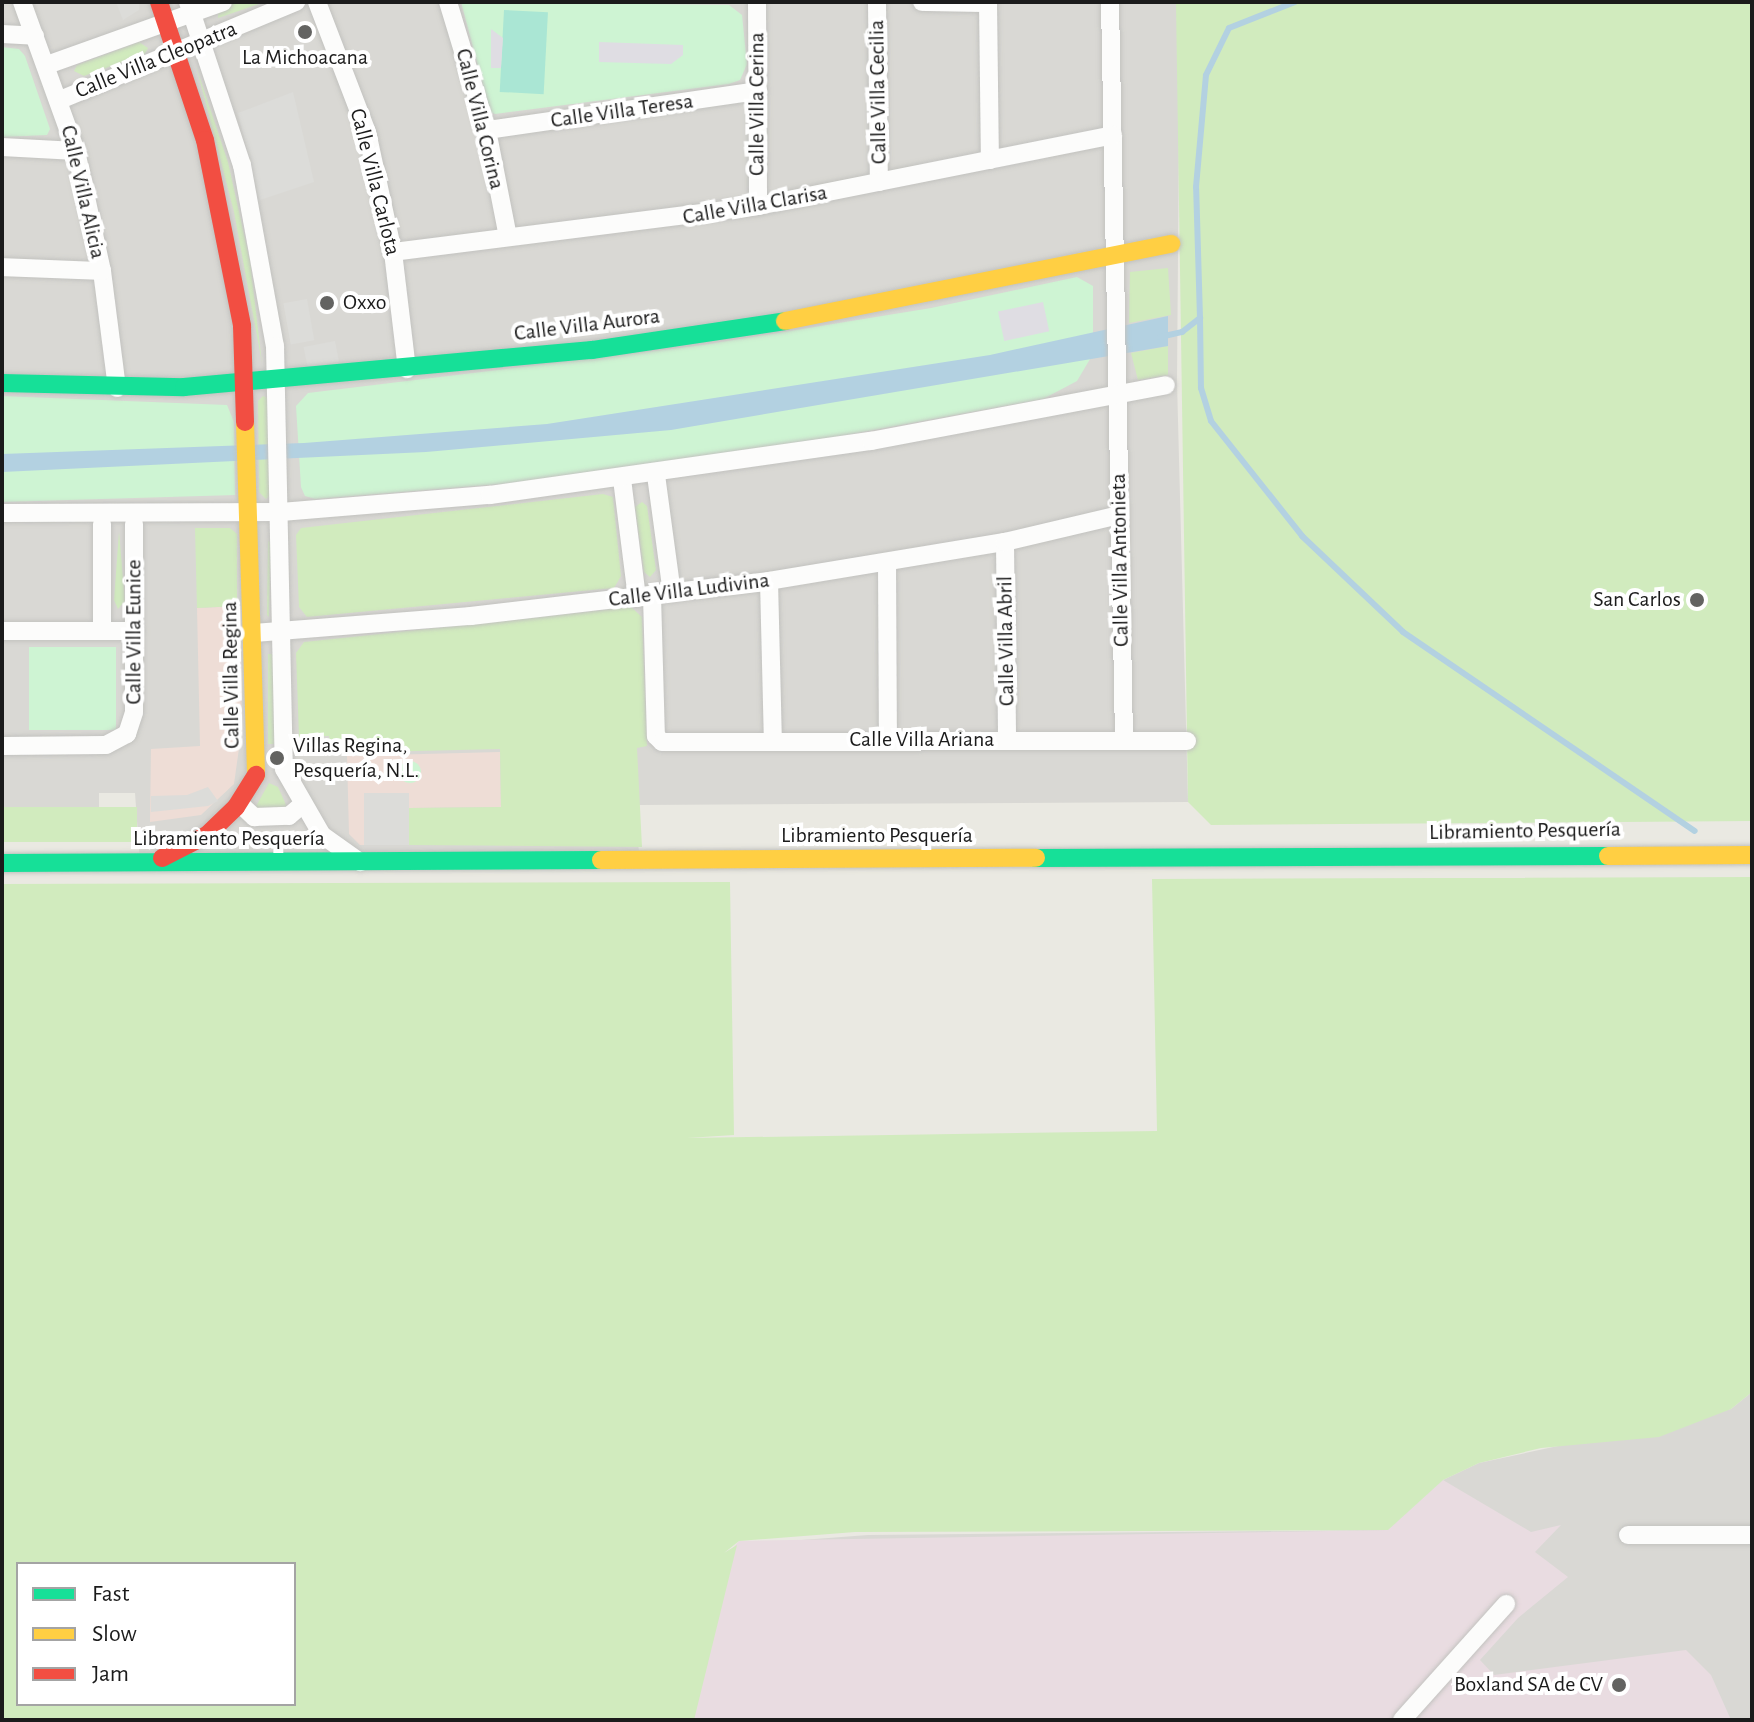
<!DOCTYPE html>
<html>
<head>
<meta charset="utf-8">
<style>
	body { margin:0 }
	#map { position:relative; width:1754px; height:1722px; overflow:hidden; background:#eae9e2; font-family:"Alegreya Sans",sans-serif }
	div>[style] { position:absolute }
	.residential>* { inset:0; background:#d9d8d4 }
	.commercial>* { inset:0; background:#eeddd6 }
	.industrial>* { inset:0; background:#e9dce1 }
	.grass>* { inset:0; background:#d1ebbe; transform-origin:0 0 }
	.park>* { inset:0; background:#cef4d3; transform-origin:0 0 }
	.round { border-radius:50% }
	.pitch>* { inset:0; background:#aae6d4; transform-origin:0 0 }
	.parking>* { inset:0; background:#dcdcd9; transform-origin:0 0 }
	.plaza>* { inset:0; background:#dfdde3; transform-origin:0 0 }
	.water>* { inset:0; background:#b3d1e1 }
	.stream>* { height:6px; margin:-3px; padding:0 3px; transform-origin:3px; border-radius:3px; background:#b3d1e1 }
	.roads { filter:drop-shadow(0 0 2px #c2c2bf) drop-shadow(0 0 2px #c2c2bf) }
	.street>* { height:18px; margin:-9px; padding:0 9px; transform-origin:9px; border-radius:9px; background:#fcfcfb }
	.fast>* { height:18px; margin:-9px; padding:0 9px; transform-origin:9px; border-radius:9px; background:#16e098 }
	.slow>* { height:18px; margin:-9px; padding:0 9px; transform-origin:9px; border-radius:9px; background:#ffcf43 }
	.jam>* { height:18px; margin:-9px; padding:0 9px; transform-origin:9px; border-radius:9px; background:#f24e42 }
	.dots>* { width:22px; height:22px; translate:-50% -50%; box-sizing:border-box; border:4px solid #fff; border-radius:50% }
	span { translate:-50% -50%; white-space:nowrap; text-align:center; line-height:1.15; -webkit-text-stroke:8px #fff; paint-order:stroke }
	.poi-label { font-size:22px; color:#1b1b1b }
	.left { translate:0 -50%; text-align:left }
	.right { translate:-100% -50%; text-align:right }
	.street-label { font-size:22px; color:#1b1b1b }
	.frame { position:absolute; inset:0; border:4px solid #1b1b1b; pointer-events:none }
	.legend { position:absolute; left:16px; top:1562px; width:280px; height:144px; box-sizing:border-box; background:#fff; border:2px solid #a4a4a4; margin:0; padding:10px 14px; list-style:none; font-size:24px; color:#1b1b1b }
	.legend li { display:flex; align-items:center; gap:16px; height:40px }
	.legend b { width:40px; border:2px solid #a4a4a4 }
</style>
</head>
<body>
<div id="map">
	<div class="residential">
		<i style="clip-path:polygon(2px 2px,1180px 2px,1177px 382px,1188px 802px,640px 805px,634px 806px,640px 861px,140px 863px,135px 793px,99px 793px,99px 807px,2px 808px)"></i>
		<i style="clip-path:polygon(1752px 1392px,1752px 1720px,421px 1720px,697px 1575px,737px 1545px,868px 1535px,1388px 1530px,1443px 1480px,1479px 1463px,1731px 1409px)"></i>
	</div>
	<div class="commercial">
		<i style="clip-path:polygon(241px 606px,242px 727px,234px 784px,201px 815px,150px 822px,151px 749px,200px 746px,197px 608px)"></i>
		<i style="clip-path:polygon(500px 752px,501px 807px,410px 808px,409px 845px,360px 845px,349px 834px,347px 756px)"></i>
	</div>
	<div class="industrial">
		<i style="clip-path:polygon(1443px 1480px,1531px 1532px,1561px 1525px,1535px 1552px,1568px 1577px,1518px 1618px,1480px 1660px,1494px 1675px,1686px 1650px,1711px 1675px,1731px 1720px,421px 1720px,718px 1564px,739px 1541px,1388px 1530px)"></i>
	</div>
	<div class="grass">
		<i style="clip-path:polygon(238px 2px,265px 2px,218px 18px,218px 10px)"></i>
		<i style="clip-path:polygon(1752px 2px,1752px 821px,1211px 825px,1188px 802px,1176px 3px)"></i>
		<i style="clip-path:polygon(139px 42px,148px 48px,145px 54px,84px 76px,74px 71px,77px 65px)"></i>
		<i style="clip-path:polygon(196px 66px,228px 162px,250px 261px,262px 363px,234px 212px)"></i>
		<i style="clip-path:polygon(1168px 268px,1171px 315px,1129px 323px,1130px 272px)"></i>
		<i style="clip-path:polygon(1168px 346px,1168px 375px,1138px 380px,1131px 353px)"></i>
		<i style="clip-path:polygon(263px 396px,268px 398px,273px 492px,266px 499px,259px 492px,258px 401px)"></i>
		<i style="clip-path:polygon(603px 494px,613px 497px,621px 576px,614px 588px,307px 617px,299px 607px,296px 535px,301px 528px)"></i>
		<i style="clip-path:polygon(642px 502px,647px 506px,656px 570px,650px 577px,644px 572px,635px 507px)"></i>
		<i style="clip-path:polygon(195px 528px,230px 528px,237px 534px,237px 606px,197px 608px)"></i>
		<i style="clip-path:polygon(119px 532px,125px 601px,118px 609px,114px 600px)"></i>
		<i style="clip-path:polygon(268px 541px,271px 543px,269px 617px,267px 615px)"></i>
		<i style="clip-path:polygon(631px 607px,642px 617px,647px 746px,637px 748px,642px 847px,409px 845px,409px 808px,501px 807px,500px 749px,332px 753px,329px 736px,299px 737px,296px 653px,304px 642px)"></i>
		<i style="clip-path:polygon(268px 654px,273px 654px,274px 744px,268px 744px)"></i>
		<i style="clip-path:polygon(269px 783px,278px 787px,287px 807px,255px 808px)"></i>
		<i style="left:2px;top:807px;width:135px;height:35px"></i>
		<i style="clip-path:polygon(evenodd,1752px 877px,1752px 1392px,1731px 1409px,1659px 1437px,1541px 1448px,1479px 1463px,1443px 1480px,1388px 1530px,855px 1532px,739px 1541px,724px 1553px,737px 1545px,694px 1720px,2px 1720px,2px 884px,730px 882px,734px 1135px,687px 1138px,1157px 1131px,1152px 879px,1752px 877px,18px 1564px,294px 1564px,294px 1704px,18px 1704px,18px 1564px)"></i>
	</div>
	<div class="park">
		<i style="clip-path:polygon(461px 2px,729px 5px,742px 15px,747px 64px,740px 80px,729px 84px,495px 114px,490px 112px)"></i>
		<i style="clip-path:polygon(2px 47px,19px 49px,25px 56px,50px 129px,47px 135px,2px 137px)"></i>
		<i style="clip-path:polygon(1077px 277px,1093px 286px,1093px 354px,1077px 381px,1043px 399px,743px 454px,526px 482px,315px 499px,305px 496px,301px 487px,296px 406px,308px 393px,703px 345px,931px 308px)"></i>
		<i style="clip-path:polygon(2px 396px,227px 405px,234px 422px,235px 495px,2px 502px)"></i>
		<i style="left:29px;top:647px;width:87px;height:83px"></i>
		<i class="round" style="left:399px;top:761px;width:22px;height:22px"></i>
	</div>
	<div class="pitch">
		<i style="left:504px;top:10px;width:44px;height:82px;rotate:3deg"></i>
	</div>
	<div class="parking">
		<i style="clip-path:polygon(116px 2px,139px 2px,139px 10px,123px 20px)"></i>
		<i style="clip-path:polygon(293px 92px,314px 182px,260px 200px,238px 113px)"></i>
		<i style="left:307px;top:299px;width:42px;height:24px;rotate:80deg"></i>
		<i style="left:335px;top:341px;width:21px;height:32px;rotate:79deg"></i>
		<i style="clip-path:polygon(208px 787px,218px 801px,208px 806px,151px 812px,151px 796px,187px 795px)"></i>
		<i style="left:409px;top:793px;width:52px;height:45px;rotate:90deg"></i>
	</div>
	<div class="plaza">
		<i style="clip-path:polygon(491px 29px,503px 38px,501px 68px,491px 68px)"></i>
		<i style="clip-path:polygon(599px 42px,683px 45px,683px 55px,671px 64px,599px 62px)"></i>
		<i style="left:1043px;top:302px;width:30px;height:46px;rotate:78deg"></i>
	</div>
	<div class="water">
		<i style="clip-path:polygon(1168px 316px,1168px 346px,671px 430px,426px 452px,2px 472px,2px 454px,304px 443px,547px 424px,990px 355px)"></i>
	</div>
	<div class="stream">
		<i style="left:1200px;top:318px;width:70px;rotate:89.2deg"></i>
		<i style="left:1201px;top:388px;width:34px;rotate:73deg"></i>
		<i style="left:1211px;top:421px;width:147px;rotate:51.6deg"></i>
		<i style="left:1302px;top:536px;width:139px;rotate:43.5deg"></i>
		<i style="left:1403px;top:632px;width:353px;rotate:34.3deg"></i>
		<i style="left:1160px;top:337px;width:23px;rotate:-13deg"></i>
		<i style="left:1182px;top:332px;width:23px;rotate:-38deg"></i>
		<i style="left:1200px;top:318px;width:131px;rotate:-91.7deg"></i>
		<i style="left:1196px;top:187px;width:112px;rotate:-84.9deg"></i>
		<i style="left:1206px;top:75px;width:52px;rotate:-63.9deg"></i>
		<i style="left:1229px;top:28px;width:71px;rotate:-21.5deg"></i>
	</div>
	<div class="roads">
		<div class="street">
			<i style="left:22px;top:2px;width:158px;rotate:70.1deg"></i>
			<i style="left:76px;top:151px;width:123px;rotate:77.8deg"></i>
			<i style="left:102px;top:271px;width:118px;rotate:82.7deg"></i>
			<i style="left:188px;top:2px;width:172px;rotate:71.7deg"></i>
			<i style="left:242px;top:165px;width:184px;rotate:79.7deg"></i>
			<i style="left:275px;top:346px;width:423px;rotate:88.8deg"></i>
			<i style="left:284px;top:769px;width:76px;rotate:60.1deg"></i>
			<i style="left:322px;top:835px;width:47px;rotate:35.4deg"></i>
			<i style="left:317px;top:2px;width:139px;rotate:69deg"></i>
			<i style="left:367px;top:132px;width:123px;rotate:77.8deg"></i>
			<i style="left:393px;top:252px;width:118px;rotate:83.2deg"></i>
			<i style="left:448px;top:2px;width:134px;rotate:73.1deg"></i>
			<i style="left:487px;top:130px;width:109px;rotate:78.9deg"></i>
			<i style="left:757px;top:2px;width:204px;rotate:89.7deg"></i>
			<i style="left:877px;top:2px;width:180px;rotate:89.4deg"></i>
			<i style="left:922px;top:2px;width:66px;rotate:0.9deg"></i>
			<i style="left:988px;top:2px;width:158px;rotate:89.3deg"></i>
			<i style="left:1110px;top:2px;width:739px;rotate:88.91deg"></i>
			<i style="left:2px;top:34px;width:33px;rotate:3deg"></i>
			<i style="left:47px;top:65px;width:187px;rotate:-19.7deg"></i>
			<i style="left:60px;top:100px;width:256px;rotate:-22.6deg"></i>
			<i style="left:487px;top:130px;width:274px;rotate:-8.2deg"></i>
			<i style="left:2px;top:147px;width:74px;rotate:3.1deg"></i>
			<i style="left:393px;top:252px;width:368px;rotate:-7.2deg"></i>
			<i style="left:758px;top:206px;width:362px;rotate:-11.3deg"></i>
			<i style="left:2px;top:267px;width:100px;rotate:2.3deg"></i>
			<i style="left:656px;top:475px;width:119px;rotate:82.3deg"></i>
			<i style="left:622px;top:479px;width:120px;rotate:82.8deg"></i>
			<i style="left:2px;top:513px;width:279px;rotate:-0.2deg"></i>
			<i style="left:281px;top:512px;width:210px;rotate:-4.7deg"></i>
			<i style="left:490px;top:495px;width:385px;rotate:-8.1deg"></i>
			<i style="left:871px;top:441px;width:300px;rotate:-10.7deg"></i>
			<i style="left:102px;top:524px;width:105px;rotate:90deg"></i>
			<i style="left:1005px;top:542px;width:198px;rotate:89.4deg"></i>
			<i style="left:887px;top:562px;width:179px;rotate:89.7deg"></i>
			<i style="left:769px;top:581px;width:159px;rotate:88.6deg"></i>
			<i style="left:652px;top:596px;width:140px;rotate:88.4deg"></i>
			<i style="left:656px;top:736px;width:8px;rotate:45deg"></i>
			<i style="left:662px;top:742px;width:525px;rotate:-0.11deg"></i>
			<i style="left:2px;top:631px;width:133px"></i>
			<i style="left:254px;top:633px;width:218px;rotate:-4.5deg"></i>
			<i style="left:471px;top:616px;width:300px;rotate:-6.7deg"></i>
			<i style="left:769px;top:581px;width:239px;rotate:-9.4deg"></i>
			<i style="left:1005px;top:542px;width:117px;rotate:-13.3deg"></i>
			<i style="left:2px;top:746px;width:104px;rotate:-0.6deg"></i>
			<i style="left:106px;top:745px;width:24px;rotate:-28deg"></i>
			<i style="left:127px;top:734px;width:23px;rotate:-72deg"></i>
			<i style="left:134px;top:712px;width:188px;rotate:-90deg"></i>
			<i style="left:239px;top:803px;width:21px;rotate:43deg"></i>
			<i style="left:254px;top:817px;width:35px;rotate:-2deg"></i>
			<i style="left:289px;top:816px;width:18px;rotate:-41deg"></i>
			<i style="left:1628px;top:1535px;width:124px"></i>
			<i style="left:1402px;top:1720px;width:156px;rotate:-48.1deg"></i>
		</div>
		<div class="fast">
			<i style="left:2px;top:383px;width:182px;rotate:1.3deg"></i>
			<i style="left:184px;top:387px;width:410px;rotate:-5.2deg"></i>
			<i style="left:592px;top:350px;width:195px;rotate:-8.5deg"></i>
			<i style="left:1036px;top:858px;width:572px;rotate:-0.2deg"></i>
			<i style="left:2px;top:863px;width:599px;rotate:-0.29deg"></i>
		</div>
		<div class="slow">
			<i style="left:785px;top:321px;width:394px;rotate:-11.3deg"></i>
			<i style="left:245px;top:422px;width:353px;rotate:88.2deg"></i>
			<i style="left:1608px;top:856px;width:144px;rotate:-0.4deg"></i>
			<i style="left:601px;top:860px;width:435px;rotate:-0.3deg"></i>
		</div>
		<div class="jam">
			<i style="left:159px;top:2px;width:145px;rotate:71.6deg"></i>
			<i style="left:205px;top:140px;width:190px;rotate:78.7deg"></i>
			<i style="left:242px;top:326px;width:96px;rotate:88.2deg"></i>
			<i style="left:162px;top:858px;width:51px;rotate:-27.1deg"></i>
			<i style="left:207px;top:835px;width:40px;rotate:-44deg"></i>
			<i style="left:236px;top:807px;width:38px;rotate:-58deg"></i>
		</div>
	</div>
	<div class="dots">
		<i style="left:305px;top:32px;background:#636361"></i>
		<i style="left:327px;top:303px;background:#636361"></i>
		<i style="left:1697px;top:600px;background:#636361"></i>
		<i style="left:277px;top:758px;background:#636361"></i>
		<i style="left:1619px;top:1685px;background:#636361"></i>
	</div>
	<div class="poi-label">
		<span style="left:305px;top:58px">La Michoacana</span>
		<span class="left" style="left:343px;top:303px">Oxxo</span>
		<span class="right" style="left:1681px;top:600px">San Carlos</span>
		<span class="left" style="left:293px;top:758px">Villas Regina,<br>Pesquería, N.L.</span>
		<span class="right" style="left:1603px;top:1685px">Boxland SA de CV</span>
	</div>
	<div class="street-label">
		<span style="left:156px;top:60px;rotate:-22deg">Calle Villa Cleopatra</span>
		<span style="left:878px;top:92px;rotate:-91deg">Calle Villa Cecilia</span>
		<span style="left:757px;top:104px;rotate:-90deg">Calle Villa Cerina</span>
		<span style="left:622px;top:111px;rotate:-8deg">Calle Villa Teresa</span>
		<span style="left:480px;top:119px;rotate:76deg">Calle Villa Corina</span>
		<span style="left:375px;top:182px;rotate:76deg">Calle Villa Carlota</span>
		<span style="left:83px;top:192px;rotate:77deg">Calle Villa Alicia</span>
		<span style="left:755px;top:205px;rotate:-10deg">Calle Villa Clarisa</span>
		<span style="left:587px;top:325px;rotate:-7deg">Calle Villa Aurora</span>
		<span style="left:1120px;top:560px;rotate:-91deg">Calle Villa Antonieta</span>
		<span style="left:689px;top:590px;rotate:-7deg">Calle Villa Ludivina</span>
		<span style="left:134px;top:632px;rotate:-90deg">Calle Villa Eunice</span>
		<span style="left:1006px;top:641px;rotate:-91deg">Calle Villa Abril</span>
		<span style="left:231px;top:675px;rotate:-91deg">Calle Villa Regina</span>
		<span style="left:922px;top:740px">Calle Villa Ariana</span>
		<span style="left:1525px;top:831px;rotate:-1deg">Libramiento Pesquería</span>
		<span style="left:877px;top:836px">Libramiento Pesquería</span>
		<span style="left:229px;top:839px">Libramiento Pesquería</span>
	</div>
	<div class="frame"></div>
	<ul class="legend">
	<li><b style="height:10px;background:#16e098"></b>Fast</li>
	<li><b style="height:10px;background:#ffcf43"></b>Slow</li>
	<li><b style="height:10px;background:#f24e42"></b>Jam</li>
	</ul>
</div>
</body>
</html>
